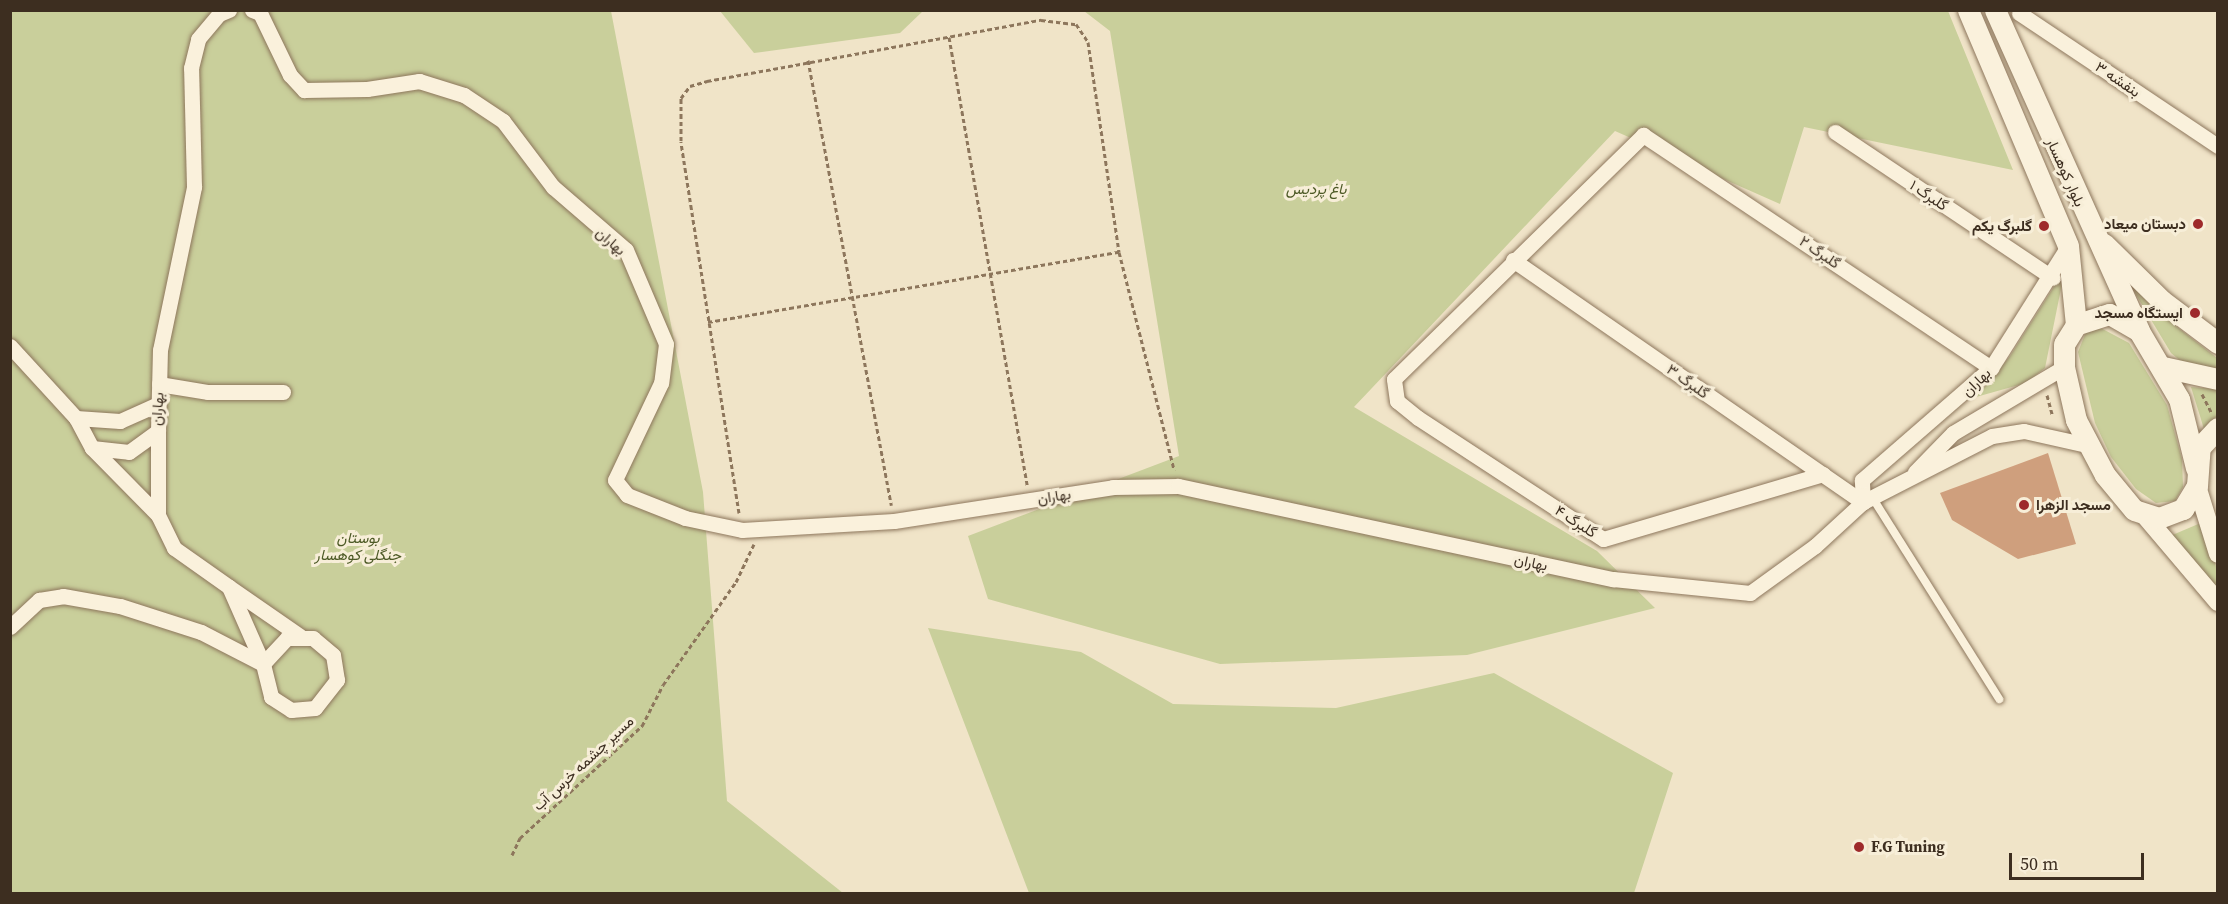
<!DOCTYPE html>
<html>
<head>
<meta charset="utf-8">
<style>
	body { margin:0 }
	#map { position:relative; width:2228px; height:904px; overflow:hidden; background:#f0e4c8; font-family:"Source Serif 4",Vazirmatn,serif }
	div>[style] { position:absolute }
	.green>* { inset:0; background:#c9cf9b }
	.building>* { inset:0; background:#cf9f7d }
	.path>* { height:3px; margin-top:-1.5px; transform-origin:0; background:repeating-linear-gradient(90deg,#8d765c 0 4.5px,transparent 0 7.5px) }
	.roads { filter:drop-shadow(0 0 2px #8d765c) drop-shadow(0 0 2px #8d765c) }
	.service>* { height:8px; margin:-4px; padding:0 4px; transform-origin:4px; border-radius:4px; background:#faf1dc }
	.minor>* { height:15px; margin:-7.5px; padding:0 7.5px; transform-origin:7.5px; border-radius:7.5px; background:#faf1dc }
	.tertiary>* { height:18px; margin:-9px; padding:0 9px; transform-origin:9px; border-radius:9px; background:#faf1dc }
	.secondary>* { height:21px; margin:-10.5px; padding:0 10.5px; transform-origin:10.5px; border-radius:10.5px; background:#faf1dc }
	.dots>* { width:16px; height:16px; translate:-50% -50%; box-sizing:border-box; border:3px solid #f7eed8; border-radius:50% }
	span { translate:-50% -50%; white-space:nowrap; text-align:center; line-height:1.15; -webkit-text-stroke:6px #f7eed8; paint-order:stroke }
	.street-label { font-size:15px; color:#3d2e20 }
	.park-label { font-size:15px; color:#4d5a26; font-style:italic }
	.poi-label { font-size:15px; color:#3d2e20; font-weight:700 }
	.right { translate:-100% -50%; text-align:right }
	.left { translate:0 -50%; text-align:left }
	.frame { position:absolute; inset:0; border:12px solid #3d2e20; pointer-events:none }
	.scale { position:absolute; left:2009px; top:853px; width:135px; height:27px; box-sizing:border-box; border:3px solid #3d2e20; border-top:0; padding-left:8px; font-size:18px; line-height:21px; white-space:nowrap; color:#3d2e20; -webkit-text-stroke:4px #f7eed8; paint-order:stroke }
</style>
</head>
<body>
<div id="map">
	<div class="green">
		<i style="clip-path:polygon(10px 11px,611px 11px,703px 492px,727px 801px,843px 893px,11px 893px)"></i>
		<i style="clip-path:polygon(720px 11px,923px 11px,900px 33px,754px 53px)"></i>
		<i style="clip-path:polygon(1084px 11px,1948px 11px,2013px 170px,1804px 127px,1780px 204px,1615px 131px,1354px 407px,1597px 551px,1655px 608px,1467px 655px,1220px 664px,988px 599px,968px 536px,1179px 456px,1110px 31px)"></i>
		<i style="clip-path:polygon(2065px 269px,2045px 368px,2026px 383px,1976px 397px,2010px 356px)"></i>
		<i style="clip-path:polygon(2123px 273px,2172px 323px,2217px 358px,2217px 370px,2188px 367px,2171px 353px)"></i>
		<i style="clip-path:polygon(2097px 326px,2129px 343px,2167px 405px,2182px 459px,2183px 487px,2175px 501px,2156px 503px,2136px 489px,2111px 457px,2095px 423px,2078px 352px,2086px 332px)"></i>
		<i style="clip-path:polygon(2191px 387px,2217px 389px,2217px 416px,2204px 429px)"></i>
		<i style="clip-path:polygon(2203px 522px,2217px 570px,2217px 594px,2170px 536px)"></i>
		<i style="clip-path:polygon(928px 628px,1081px 652px,1173px 704px,1336px 708px,1494px 673px,1673px 773px,1634px 893px,1029px 893px)"></i>
	</div>
	<div class="building">
		<i style="clip-path:polygon(2048px 453px,2076px 544px,2018px 559px,1952px 520px,1940px 493px)"></i>
	</div>
	<div class="path">
		<i style="left:949px;top:37px;width:456px;rotate:80.1deg"></i>
		<i style="left:808px;top:60px;width:453px;rotate:79.4deg"></i>
		<i style="left:708px;top:322px;width:417px;rotate:-9.7deg"></i>
		<i style="left:2202px;top:394px;width:20px;rotate:63deg"></i>
		<i style="left:2047px;top:395px;width:20px;rotate:75deg"></i>
		<i style="left:739px;top:513px;width:376px;rotate:-98.9deg"></i>
		<i style="left:681px;top:141px;width:43px;rotate:-90deg"></i>
		<i style="left:681px;top:98px;width:15px;rotate:-53deg"></i>
		<i style="left:690px;top:86px;width:18px;rotate:-16deg"></i>
		<i style="left:707px;top:81px;width:340px;rotate:-10.4deg"></i>
		<i style="left:1041px;top:20px;width:35px;rotate:7deg"></i>
		<i style="left:1076px;top:24px;width:22px;rotate:56deg"></i>
		<i style="left:1088px;top:42px;width:212px;rotate:81.6deg"></i>
		<i style="left:1119px;top:252px;width:225px;rotate:75.8deg"></i>
		<i style="left:512px;top:855px;width:19px;rotate:-65deg"></i>
		<i style="left:520px;top:838px;width:166px;rotate:-42.6deg"></i>
		<i style="left:642px;top:726px;width:46px;rotate:-62.9deg"></i>
		<i style="left:663px;top:685px;width:126px;rotate:-54.7deg"></i>
		<i style="left:736px;top:582px;width:42px;rotate:-64.7deg"></i>
	</div>
	<div class="roads">
		<div class="service">
			<i style="left:1872px;top:497px;width:239px;rotate:57.8deg"></i>
		</div>
		<div class="minor">
			<i style="left:252px;top:10px;width:9px;rotate:21deg"></i>
			<i style="left:260px;top:13px;width:69px;rotate:64.2deg"></i>
			<i style="left:290px;top:75px;width:21px;rotate:47deg"></i>
			<i style="left:304px;top:90px;width:63px;rotate:-0.9deg"></i>
			<i style="left:367px;top:89px;width:53px;rotate:-8.7deg"></i>
			<i style="left:419px;top:81px;width:47px;rotate:17.3deg"></i>
			<i style="left:464px;top:95px;width:47px;rotate:33.7deg"></i>
			<i style="left:503px;top:121px;width:83px;rotate:52.9deg"></i>
			<i style="left:553px;top:187px;width:96px;rotate:40.8deg"></i>
			<i style="left:626px;top:250px;width:102px;rotate:66.9deg"></i>
			<i style="left:666px;top:344px;width:39px;rotate:97deg"></i>
			<i style="left:661px;top:383px;width:107px;rotate:115.4deg"></i>
			<i style="left:615px;top:480px;width:19px;rotate:51deg"></i>
			<i style="left:627px;top:495px;width:62px;rotate:21.6deg"></i>
			<i style="left:685px;top:518px;width:58px;rotate:11.9deg"></i>
			<i style="left:742px;top:530px;width:152px;rotate:-3.4deg"></i>
			<i style="left:894px;top:521px;width:222px;rotate:-8.8deg"></i>
			<i style="left:1113px;top:487px;width:65px;rotate:-0.9deg"></i>
			<i style="left:1178px;top:486px;width:445px;rotate:12.1deg"></i>
			<i style="left:1613px;top:579px;width:138px;rotate:5.8deg"></i>
			<i style="left:1750px;top:593px;width:80px;rotate:-35.9deg"></i>
			<i style="left:1815px;top:546px;width:65px;rotate:-42.5deg"></i>
			<i style="left:1863px;top:502px;width:22px;rotate:-93deg"></i>
			<i style="left:1862px;top:480px;width:171px;rotate:-41deg"></i>
			<i style="left:1991px;top:368px;width:144px;rotate:-57.7deg"></i>
			<i style="left:2019px;top:13px;width:239px;rotate:33.8deg"></i>
			<i style="left:1835px;top:132px;width:262px;rotate:33.8deg"></i>
			<i style="left:1513px;top:260px;width:426px;rotate:34.7deg"></i>
			<i style="left:1863px;top:502px;width:145px;rotate:-27.1deg"></i>
			<i style="left:1992px;top:436px;width:32px;rotate:-9deg"></i>
			<i style="left:2024px;top:431px;width:65px;rotate:12.5deg"></i>
			<i style="left:10px;top:346px;width:98px;rotate:47.5deg"></i>
			<i style="left:76px;top:418px;width:34px;rotate:62deg"></i>
			<i style="left:92px;top:448px;width:94px;rotate:45.4deg"></i>
			<i style="left:158px;top:515px;width:37px;rotate:64deg"></i>
			<i style="left:174px;top:548px;width:67px;rotate:35.3deg"></i>
			<i style="left:229px;top:587px;width:84px;rotate:66.2deg"></i>
			<i style="left:263px;top:664px;width:34px;rotate:76deg"></i>
			<i style="left:271px;top:697px;width:24px;rotate:33deg"></i>
			<i style="left:291px;top:710px;width:24px;rotate:-5deg"></i>
			<i style="left:315px;top:708px;width:36px;rotate:-52deg"></i>
			<i style="left:337px;top:680px;width:25px;rotate:-99deg"></i>
			<i style="left:333px;top:655px;width:26px;rotate:-140deg"></i>
			<i style="left:313px;top:638px;width:26px;rotate:180deg"></i>
			<i style="left:287px;top:638px;width:35px;rotate:133deg"></i>
			<i style="left:159px;top:384px;width:50px;rotate:9.3deg"></i>
			<i style="left:208px;top:392px;width:75px"></i>
			<i style="left:76px;top:418px;width:44px;rotate:3.9deg"></i>
			<i style="left:120px;top:421px;width:42px;rotate:-24.1deg"></i>
			<i style="left:158px;top:431px;width:84px;rotate:90deg"></i>
			<i style="left:92px;top:448px;width:37px;rotate:6deg"></i>
			<i style="left:129px;top:452px;width:36px;rotate:-36deg"></i>
			<i style="left:158px;top:431px;width:81px;rotate:-88.6deg"></i>
			<i style="left:160px;top:350px;width:167px;rotate:-78.2deg"></i>
			<i style="left:194px;top:187px;width:119px;rotate:-91.4deg"></i>
			<i style="left:191px;top:68px;width:30px;rotate:-76deg"></i>
			<i style="left:198px;top:39px;width:33px;rotate:-50deg"></i>
			<i style="left:219px;top:14px;width:11px;rotate:-22deg"></i>
			<i style="left:1915px;top:472px;width:54px;rotate:-45.7deg"></i>
			<i style="left:1953px;top:433px;width:129px;rotate:-30.7deg"></i>
			<i style="left:1823px;top:474px;width:229px;rotate:163.5deg"></i>
			<i style="left:1603px;top:539px;width:221px;rotate:-146.8deg"></i>
			<i style="left:1418px;top:418px;width:27px;rotate:-141deg"></i>
			<i style="left:1397px;top:401px;width:22px;rotate:-98deg"></i>
			<i style="left:1394px;top:379px;width:349px;rotate:-44.4deg"></i>
			<i style="left:1643px;top:135px;width:419px;rotate:33.8deg"></i>
			<i style="left:229px;top:587px;width:86px;rotate:34.6deg"></i>
			<i style="left:10px;top:627px;width:40px;rotate:-43deg"></i>
			<i style="left:39px;top:600px;width:24px;rotate:-9deg"></i>
			<i style="left:63px;top:596px;width:58px;rotate:10deg"></i>
			<i style="left:120px;top:606px;width:85px;rotate:17.8deg"></i>
			<i style="left:201px;top:632px;width:70px;rotate:27.3deg"></i>
		</div>
		<div class="tertiary">
			<i style="left:2197px;top:486px;width:71px;rotate:72.8deg"></i>
			<i style="left:2145px;top:516px;width:113px;rotate:49.7deg"></i>
		</div>
		<div class="secondary">
			<i style="left:1968px;top:10px;width:256px;rotate:67deg"></i>
			<i style="left:2068px;top:246px;width:79px;rotate:84.2deg"></i>
			<i style="left:1995px;top:10px;width:351px;rotate:65.8deg"></i>
			<i style="left:2104px;top:244px;width:81px;rotate:44.5deg"></i>
			<i style="left:2162px;top:301px;width:70px;rotate:36.9deg"></i>
			<i style="left:2163px;top:367px;width:56px;rotate:12.3deg"></i>
			<i style="left:2196px;top:468px;width:71px;rotate:-103.8deg"></i>
			<i style="left:2179px;top:399px;width:79px;rotate:-120.5deg"></i>
			<i style="left:2139px;top:331px;width:34px;rotate:-150deg"></i>
			<i style="left:2109px;top:314px;width:35px;rotate:162deg"></i>
			<i style="left:2076px;top:325px;width:22px;rotate:122deg"></i>
			<i style="left:2064px;top:344px;width:23px;rotate:90deg"></i>
			<i style="left:2064px;top:367px;width:54px;rotate:77.2deg"></i>
			<i style="left:2076px;top:420px;width:62px;rotate:62.2deg"></i>
			<i style="left:2105px;top:475px;width:45px;rotate:50.4deg"></i>
			<i style="left:2134px;top:510px;width:26px;rotate:18deg"></i>
			<i style="left:2159px;top:518px;width:26px;rotate:-21deg"></i>
			<i style="left:2183px;top:509px;width:27px;rotate:-59deg"></i>
			<i style="left:2197px;top:486px;width:39px;rotate:-86deg"></i>
			<i style="left:2200px;top:447px;width:26px;rotate:-47deg"></i>
		</div>
	</div>
	<div class="dots">
		<i style="left:2198px;top:224px;background:#9e2a2b"></i>
		<i style="left:2044px;top:226px;background:#9e2a2b"></i>
		<i style="left:2195px;top:313px;background:#9e2a2b"></i>
		<i style="left:2024px;top:505px;background:#9e2a2b"></i>
		<i style="left:1859px;top:847px;background:#9e2a2b"></i>
	</div>
	<div class="street-label">
		<span style="left:2118px;top:79px;rotate:34deg">بنفشه ۳</span>
		<span style="left:2066px;top:172px;rotate:66deg">بلوار کوهسار</span>
		<span style="left:1929px;top:195px;rotate:34deg">گلبرگ ۱</span>
		<span style="left:611px;top:241px;rotate:41deg">بهاران</span>
		<span style="left:1820px;top:252px;rotate:34deg">گلبرگ ۲</span>
		<span style="left:1688px;top:381px;rotate:35deg">گلبرگ ۳</span>
		<span style="left:1976px;top:382px;rotate:-44deg">بهاران</span>
		<span style="left:157px;top:409px;rotate:-86deg">بهاران</span>
		<span style="left:1054px;top:496px;rotate:-9deg">بهاران</span>
		<span style="left:1576px;top:521px;rotate:33deg">گلبرگ ۴</span>
		<span style="left:1531px;top:562px;rotate:12deg">بهاران</span>
		<span style="left:583px;top:763px;rotate:-43deg">مسیر چشمه خرس آب</span>
	</div>
	<div class="park-label">
		<span style="left:1316px;top:189px">باغ پردیس</span>
		<span style="left:358px;top:546px">بوستان<br>جنگلی کوهسار</span>
	</div>
	<div class="poi-label">
		<span class="right" style="left:2186px;top:224px">دبستان میعاد</span>
		<span class="right" style="left:2032px;top:226px">گلبرگ یکم</span>
		<span class="right" style="left:2183px;top:313px">ایستگاه مسجد</span>
		<span class="left" style="left:2036px;top:505px">مسجد الزهرا</span>
		<span class="left" style="left:1871px;top:847px">F.G Tuning</span>
	</div>
	<div class="frame"></div>
	<div class="scale">50 m</div>
</div>
</body>
</html>
